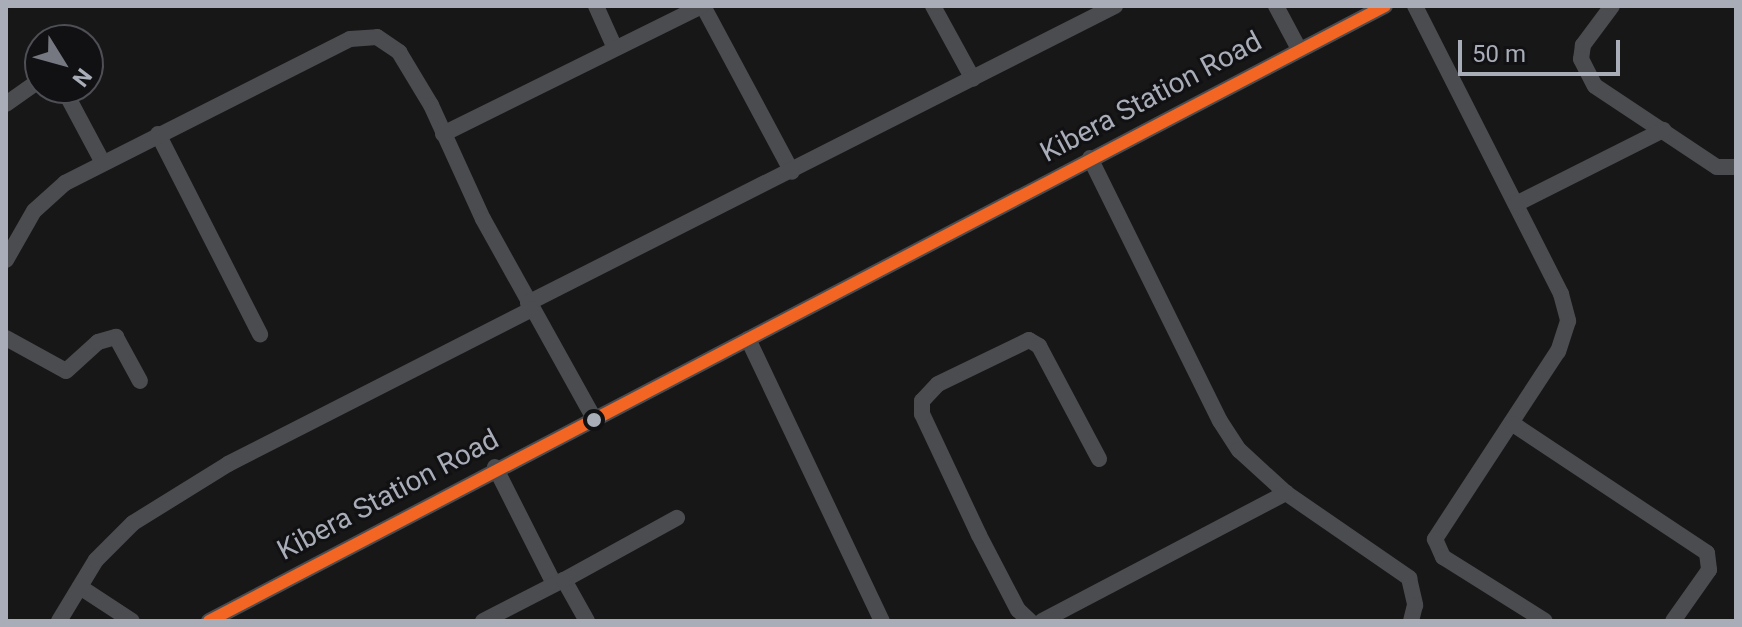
<!DOCTYPE html>
<html>
<head>
<meta charset="utf-8">
<style>
	body { margin:0 }
	#map { position:relative; width:1742px; height:627px; overflow:hidden; background:#171717; font-family:Roboto,sans-serif }
	div>[style] { position:absolute }
	.street>* { height:16px; margin:-8px; padding:0 8px; transform-origin:8px; border-radius:8px; background:#4b4c50 }
	.bus-1>* { height:12px; margin:-6px; padding:0 6px; transform-origin:6px; border-radius:6px; background:#f26522 }
	.dots>* { width:22px; height:22px; translate:-50% -50%; box-sizing:border-box; border:4px solid #111113; border-radius:50% }
	span { translate:-50% -50%; white-space:nowrap; text-align:center; line-height:1.15; -webkit-text-stroke:6px #111113; paint-order:stroke }
	.street-label { font-size:28px; color:#a8adb8 }
	.frame { position:absolute; inset:0; border:8px solid #a8adb8; pointer-events:none }
	.north { position:absolute; left:24px; top:24px; width:80px; height:80px; box-sizing:border-box; background:#111113; border:2px solid #4d4f55; border-radius:50%; rotate:127deg; font-size:22px; font-weight:700; line-height:32px; text-align:center; color:#a8adb8 }
	.north::after { content:''; display:block; margin:auto; width:28px; height:36px; background:#757880; clip-path:polygon(50% 0,100% 100%,50% 72%,0 100%) }
	.scale { position:absolute; left:1458px; top:40px; width:162px; height:36px; box-sizing:border-box; border:4px solid #a8adb8; border-top:0; padding-left:10px; font-size:24px; line-height:28px; white-space:nowrap; color:#a8adb8; -webkit-text-stroke:6px #111113; paint-order:stroke }
</style>
</head>
<body>
<div id="map">
	<div class="street">
		<i style="left:596px;top:6px;width:44px;rotate:65.8deg"></i>
		<i style="left:703px;top:6px;width:188px;rotate:61.8deg"></i>
		<i style="left:933px;top:6px;width:83px;rotate:61.3deg"></i>
		<i style="left:1276px;top:6px;width:49px;rotate:61.9deg"></i>
		<i style="left:1415px;top:6px;width:323px;rotate:63.1deg"></i>
		<i style="left:1561px;top:294px;width:28px;rotate:75deg"></i>
		<i style="left:1568px;top:321px;width:32px;rotate:108deg"></i>
		<i style="left:1558px;top:351px;width:225px;rotate:123.2deg"></i>
		<i style="left:1435px;top:539px;width:20px;rotate:66deg"></i>
		<i style="left:1443px;top:557px;width:120px;rotate:32.1deg"></i>
		<i style="left:1612px;top:6px;width:49px;rotate:126.6deg"></i>
		<i style="left:1583px;top:45px;width:14px;rotate:98deg"></i>
		<i style="left:1581px;top:59px;width:30px;rotate:63deg"></i>
		<i style="left:1595px;top:86px;width:146px;rotate:33.6deg"></i>
		<i style="left:1717px;top:167px;width:19px"></i>
		<i style="left:63px;top:88px;width:83px;rotate:61.9deg"></i>
		<i style="left:6px;top:104px;width:42px;rotate:-35.2deg"></i>
		<i style="left:158px;top:134px;width:225px;rotate:63deg"></i>
		<i style="left:443px;top:134px;width:289px;rotate:-26.3deg"></i>
		<i style="left:1090px;top:158px;width:293px;rotate:63.7deg"></i>
		<i style="left:1220px;top:421px;width:35px;rotate:57deg"></i>
		<i style="left:1239px;top:450px;width:64px;rotate:42.5deg"></i>
		<i style="left:1286px;top:493px;width:150px;rotate:34.6deg"></i>
		<i style="left:1409px;top:578px;width:28px;rotate:77deg"></i>
		<i style="left:1415px;top:605px;width:16px;rotate:104deg"></i>
		<i style="left:1516px;top:204px;width:165px;rotate:-26.7deg"></i>
		<i style="left:6px;top:260px;width:56px;rotate:-60.3deg"></i>
		<i style="left:34px;top:211px;width:42px;rotate:-42.1deg"></i>
		<i style="left:65px;top:183px;width:319px;rotate:-26.8deg"></i>
		<i style="left:350px;top:39px;width:27px;rotate:-4deg"></i>
		<i style="left:377px;top:37px;width:27px;rotate:34deg"></i>
		<i style="left:399px;top:52px;width:62px;rotate:58.9deg"></i>
		<i style="left:431px;top:105px;width:125px;rotate:65.5deg"></i>
		<i style="left:483px;top:219px;width:227px;rotate:60.9deg"></i>
		<i style="left:528px;top:303px;width:658px;rotate:-26.84deg"></i>
		<i style="left:6px;top:338px;width:68px;rotate:28.8deg"></i>
		<i style="left:66px;top:371px;width:43px;rotate:-42.2deg"></i>
		<i style="left:98px;top:342px;width:19px;rotate:-16deg"></i>
		<i style="left:116px;top:337px;width:50px;rotate:61.4deg"></i>
		<i style="left:748px;top:339px;width:312px;rotate:64.6deg"></i>
		<i style="left:1513px;top:424px;width:233px;rotate:33.6deg"></i>
		<i style="left:1707px;top:553px;width:17px;rotate:83deg"></i>
		<i style="left:1709px;top:570px;width:62px;rotate:125.2deg"></i>
		<i style="left:495px;top:467px;width:131px;rotate:63.2deg"></i>
		<i style="left:80px;top:587px;width:62px;rotate:33.2deg"></i>
		<i style="left:59px;top:621px;width:71px;rotate:-58.8deg"></i>
		<i style="left:96px;top:560px;width:52px;rotate:-45deg"></i>
		<i style="left:133px;top:523px;width:112px;rotate:-31.8deg"></i>
		<i style="left:228px;top:464px;width:341px;rotate:-27deg"></i>
		<i style="left:209px;top:621px;width:1327px;rotate:-27.61deg"></i>
		<i style="left:483px;top:621px;width:90px;rotate:-27.1deg"></i>
		<i style="left:587px;top:621px;width:47px;rotate:-119.3deg"></i>
		<i style="left:564px;top:580px;width:129px;rotate:-28.8deg"></i>
		<i style="left:1030px;top:621px;width:16px;rotate:-137deg"></i>
		<i style="left:1018px;top:610px;width:85px;rotate:-117.5deg"></i>
		<i style="left:979px;top:535px;width:134px;rotate:-115.2deg"></i>
		<i style="left:922px;top:414px;width:13px;rotate:-90deg"></i>
		<i style="left:922px;top:401px;width:23px;rotate:-47deg"></i>
		<i style="left:938px;top:384px;width:101px;rotate:-25.8deg"></i>
		<i style="left:1029px;top:340px;width:12px;rotate:31deg"></i>
		<i style="left:1039px;top:346px;width:128px;rotate:62deg"></i>
		<i style="left:1042px;top:621px;width:276px;rotate:-27.7deg"></i>
	</div>
	<div class="bus-1">
		<i style="left:209px;top:621px;width:1327px;rotate:-27.61deg"></i>
	</div>
	<div class="dots">
		<i style="left:594px;top:420px;background:#a8adb8"></i>
	</div>
	<div class="street-label">
		<span style="left:1151px;top:97px;rotate:-28deg">Kibera Station Road</span>
		<span style="left:388px;top:495px;rotate:-28deg">Kibera Station Road</span>
	</div>
	<div class="frame"></div>
	<div class="north">N</div>
	<div class="scale">50 m</div>
</div>
</body>
</html>
